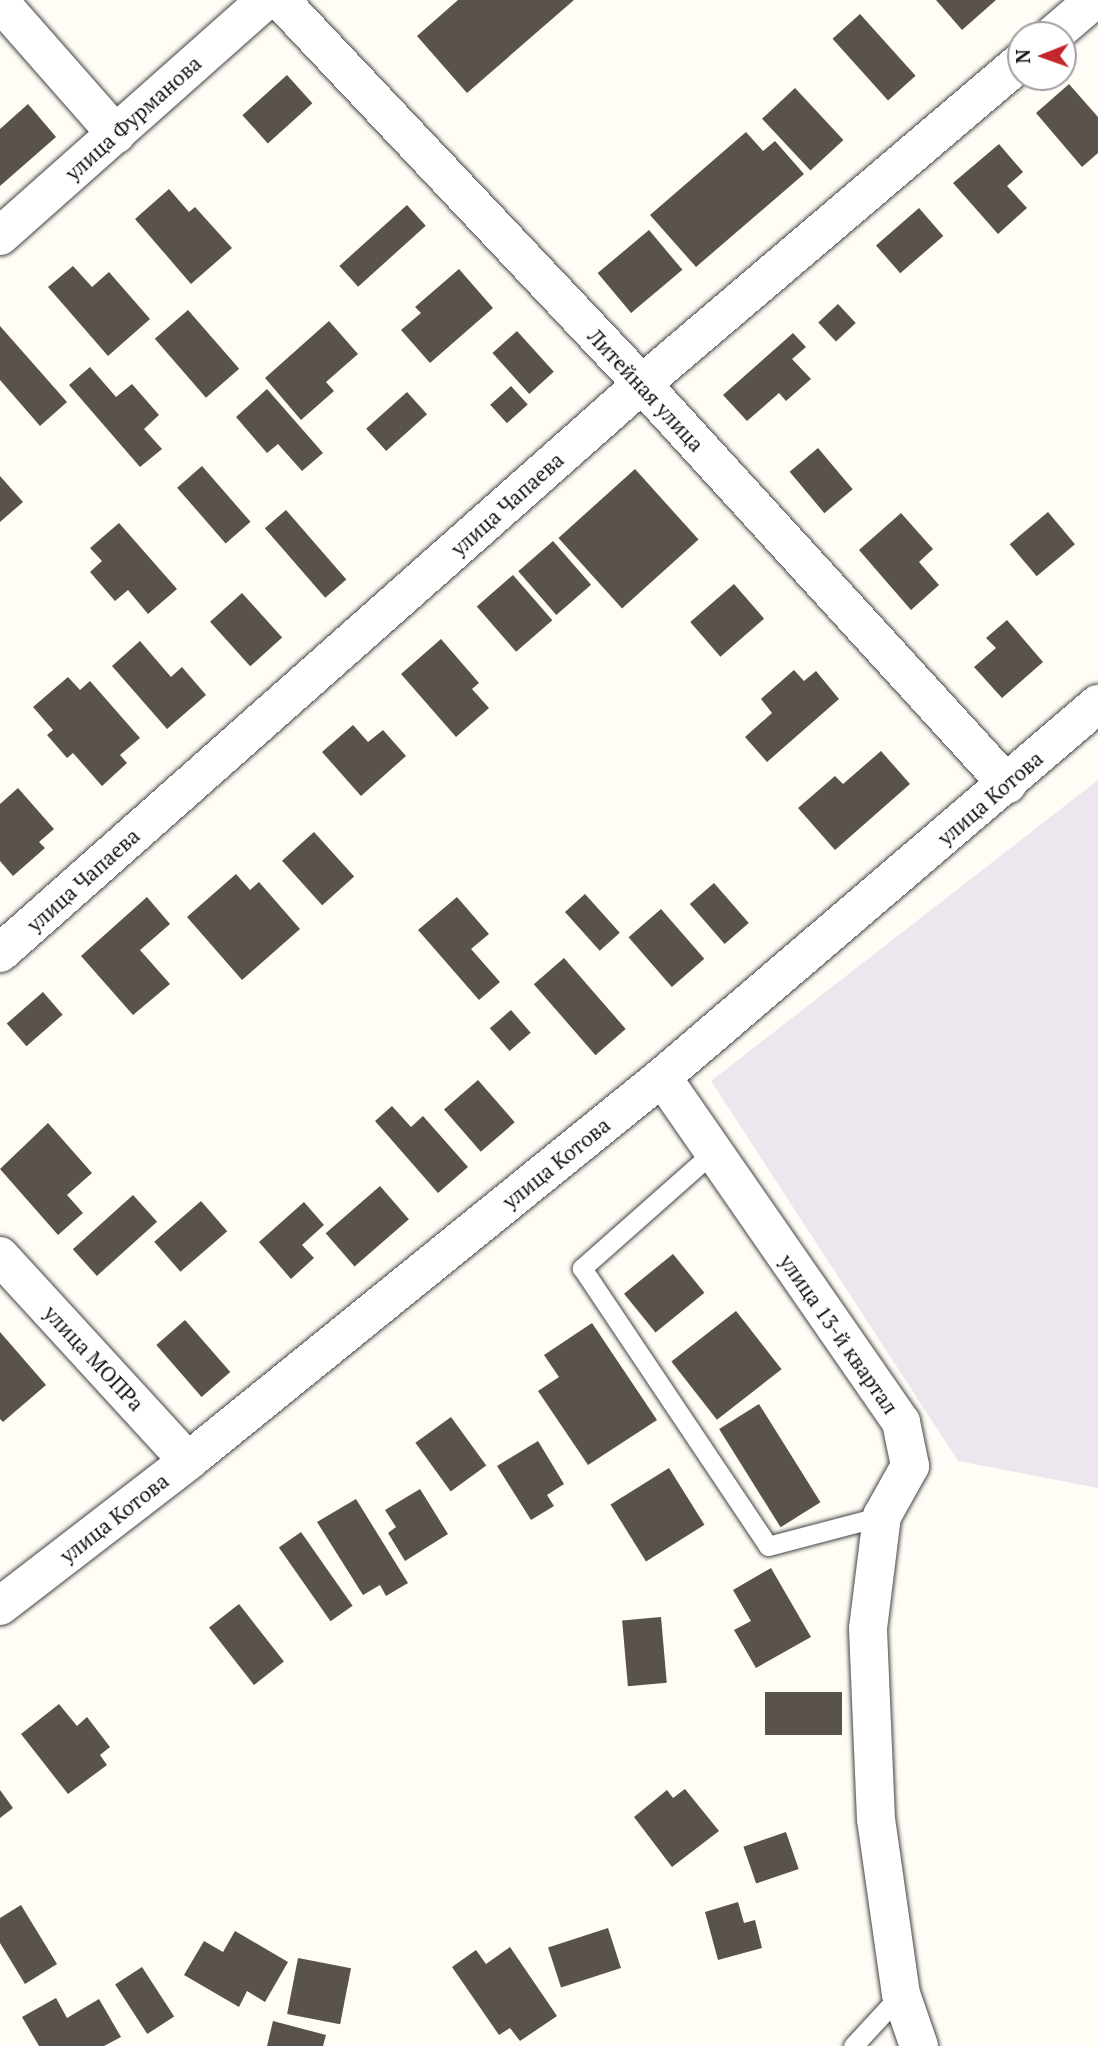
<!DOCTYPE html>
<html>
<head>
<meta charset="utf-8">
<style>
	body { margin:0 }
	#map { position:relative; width:1098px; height:2046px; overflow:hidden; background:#fffdf5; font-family:"PT Serif",serif }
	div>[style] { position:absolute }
	.industrial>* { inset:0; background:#eee6ef }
	.building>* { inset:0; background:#5a524d; transform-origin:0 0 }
	.roads { filter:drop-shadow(0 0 2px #444) drop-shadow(0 0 2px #444) }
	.service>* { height:19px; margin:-9.5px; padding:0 9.5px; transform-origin:9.5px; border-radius:9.5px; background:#fff }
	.minor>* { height:38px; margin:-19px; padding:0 19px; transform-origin:19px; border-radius:19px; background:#fff }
	.tertiary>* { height:38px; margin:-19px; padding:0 19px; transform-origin:19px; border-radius:19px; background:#fff }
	span { translate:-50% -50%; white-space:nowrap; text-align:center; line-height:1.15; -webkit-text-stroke:7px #fff; paint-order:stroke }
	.street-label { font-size:21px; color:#111 }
	.north { position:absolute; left:1007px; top:21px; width:70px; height:70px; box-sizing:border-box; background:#fff; border:2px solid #a0a0a0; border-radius:50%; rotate:269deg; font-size:19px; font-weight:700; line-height:28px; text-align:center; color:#111 }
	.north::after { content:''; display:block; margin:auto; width:24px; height:32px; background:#c4262e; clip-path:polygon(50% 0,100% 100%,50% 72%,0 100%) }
</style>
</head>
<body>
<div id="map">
	<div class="industrial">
		<i style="clip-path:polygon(1098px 780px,1098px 1488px,958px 1461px,711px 1081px)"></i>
	</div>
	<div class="building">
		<i style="clip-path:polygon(458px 0,574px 0,467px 93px,417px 36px)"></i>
		<i style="clip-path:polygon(936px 0,996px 0,962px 30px)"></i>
		<i style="left:860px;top:14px;width:83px;height:37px;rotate:48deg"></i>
		<i style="left:287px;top:75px;width:38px;height:60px;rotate:48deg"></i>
		<i style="clip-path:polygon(1069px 84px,1098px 117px,1098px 153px,1082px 167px,1036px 113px)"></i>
		<i style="left:795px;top:88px;width:71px;height:45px;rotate:47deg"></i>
		<i style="clip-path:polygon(28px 104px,56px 137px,0 186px,0 129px)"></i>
		<i style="clip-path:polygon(746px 132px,763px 151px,775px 141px,804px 174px,696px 267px,650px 215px)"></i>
		<i style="clip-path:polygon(999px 144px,1023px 172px,1007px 186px,1027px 208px,998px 234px,953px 183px)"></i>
		<i style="clip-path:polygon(169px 189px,189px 212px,195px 207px,232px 248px,191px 284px,135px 219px)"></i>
		<i style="left:407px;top:205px;width:28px;height:91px;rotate:48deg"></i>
		<i style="left:919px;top:208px;width:37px;height:57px;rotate:49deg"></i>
		<i style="left:649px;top:230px;width:52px;height:67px;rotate:50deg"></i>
		<i style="clip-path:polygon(73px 266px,92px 287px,109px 272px,150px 319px,108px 356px,48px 287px)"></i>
		<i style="clip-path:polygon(459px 269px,493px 308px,430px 363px,401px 330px,421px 313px,415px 307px)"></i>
		<i style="left:838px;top:304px;width:26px;height:27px;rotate:47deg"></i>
		<i style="left:188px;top:310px;width:78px;height:44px;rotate:49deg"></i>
		<i style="clip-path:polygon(329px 321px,358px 354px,326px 382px,334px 391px,301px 420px,265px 378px)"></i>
		<i style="clip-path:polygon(0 326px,67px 402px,40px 426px,0 380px)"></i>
		<i style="left:517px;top:331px;width:55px;height:33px;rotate:48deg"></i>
		<i style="clip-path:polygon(793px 333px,806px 347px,792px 359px,811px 379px,786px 401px,779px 393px,747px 421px,723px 395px)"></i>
		<i style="clip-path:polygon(90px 367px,116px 397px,132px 384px,159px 415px,144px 429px,162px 449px,140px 467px,69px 385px)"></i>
		<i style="left:511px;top:386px;width:25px;height:28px;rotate:48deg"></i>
		<i style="clip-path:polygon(267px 389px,323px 453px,302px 471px,278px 444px,267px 453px,236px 417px)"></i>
		<i style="left:407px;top:392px;width:30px;height:55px;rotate:48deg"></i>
		<i style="left:818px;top:448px;width:54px;height:37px;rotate:50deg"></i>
		<i style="left:202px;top:466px;width:74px;height:33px;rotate:49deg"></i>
		<i style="left:635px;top:469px;width:95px;height:103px;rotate:48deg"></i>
		<i style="clip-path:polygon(0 476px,23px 502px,0 522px)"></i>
		<i style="left:286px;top:510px;width:92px;height:28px;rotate:49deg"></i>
		<i style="left:1048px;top:512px;width:42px;height:50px;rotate:50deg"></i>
		<i style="clip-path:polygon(901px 513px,933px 549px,919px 562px,939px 585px,911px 610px,859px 550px)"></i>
		<i style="clip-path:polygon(119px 523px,177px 589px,148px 614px,128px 590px,115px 601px,90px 572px,102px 561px,90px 548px)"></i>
		<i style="left:553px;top:541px;width:58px;height:46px;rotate:49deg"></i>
		<i style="left:513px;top:575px;width:60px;height:48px;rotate:49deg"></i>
		<i style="left:734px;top:584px;width:46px;height:58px;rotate:49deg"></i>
		<i style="left:242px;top:593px;width:60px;height:43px;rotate:48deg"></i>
		<i style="clip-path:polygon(1007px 620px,1043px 662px,1002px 698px,974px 667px,996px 648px,986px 638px)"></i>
		<i style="clip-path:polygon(441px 639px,479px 683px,472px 689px,489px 708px,456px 737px,401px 674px)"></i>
		<i style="clip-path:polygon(140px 641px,171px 677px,182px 667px,206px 695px,167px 729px,112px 666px)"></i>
		<i style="clip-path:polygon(794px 670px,804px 681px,816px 671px,839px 699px,767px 762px,745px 737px,772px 713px,761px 699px)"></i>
		<i style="clip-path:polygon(68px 677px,80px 690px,90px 681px,140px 738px,120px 755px,127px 763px,102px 786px,73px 753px,67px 758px,47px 735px,53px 730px,33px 707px)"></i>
		<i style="clip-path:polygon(353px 725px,368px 742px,383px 730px,406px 756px,361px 796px,322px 752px)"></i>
		<i style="clip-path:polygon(881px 751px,910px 784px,835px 850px,798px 808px,835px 776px,843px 784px)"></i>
		<i style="clip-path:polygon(18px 788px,54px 829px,39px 842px,45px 848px,13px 876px,0 861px,0 804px)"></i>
		<i style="left:314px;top:832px;width:60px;height:43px;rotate:48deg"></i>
		<i style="clip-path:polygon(236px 874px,250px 890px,259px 882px,300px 929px,242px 980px,187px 917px)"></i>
		<i style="left:714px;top:883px;width:53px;height:32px;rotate:49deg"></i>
		<i style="left:585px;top:894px;width:52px;height:27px;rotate:48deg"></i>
		<i style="clip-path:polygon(147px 897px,170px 924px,140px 950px,170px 984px,133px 1015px,81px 956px)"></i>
		<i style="clip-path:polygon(457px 897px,489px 934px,471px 949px,500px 982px,479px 1000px,418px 930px)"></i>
		<i style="left:661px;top:909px;width:66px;height:43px;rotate:49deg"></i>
		<i style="left:564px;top:958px;width:94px;height:40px;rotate:49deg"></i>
		<i style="left:43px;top:992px;width:30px;height:48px;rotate:49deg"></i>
		<i style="left:511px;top:1010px;width:30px;height:28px;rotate:49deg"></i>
		<i style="left:478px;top:1080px;width:56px;height:45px;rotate:49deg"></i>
		<i style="clip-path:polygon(392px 1106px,411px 1127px,423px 1116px,468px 1167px,438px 1193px,375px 1121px)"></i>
		<i style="clip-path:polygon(48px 1123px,92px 1173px,67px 1195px,83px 1213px,58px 1235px,0 1169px)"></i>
		<i style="left:380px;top:1186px;width:44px;height:72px;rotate:49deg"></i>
		<i style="left:133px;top:1195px;width:36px;height:81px;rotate:48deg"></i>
		<i style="left:201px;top:1201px;width:40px;height:62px;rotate:49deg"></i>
		<i style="clip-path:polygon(304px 1202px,324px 1225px,302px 1245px,314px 1258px,291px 1279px,259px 1242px)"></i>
		<i style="left:673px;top:1254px;width:50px;height:63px;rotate:51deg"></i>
		<i style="left:736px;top:1311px;width:74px;height:82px;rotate:52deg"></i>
		<i style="left:185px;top:1320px;width:69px;height:38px;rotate:49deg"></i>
		<i style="clip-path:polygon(592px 1323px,657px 1420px,588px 1465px,538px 1391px,559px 1377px,544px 1355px)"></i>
		<i style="clip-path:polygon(0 1332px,46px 1385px,3px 1422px,0 1419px)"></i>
		<i style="left:759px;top:1404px;width:116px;height:47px;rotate:58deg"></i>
		<i style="left:451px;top:1417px;width:60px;height:44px;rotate:54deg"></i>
		<i style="clip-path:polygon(538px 1441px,564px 1484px,547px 1495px,554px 1506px,531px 1520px,497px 1466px)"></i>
		<i style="left:669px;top:1468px;width:67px;height:69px;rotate:58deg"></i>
		<i style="clip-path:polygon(420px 1489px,448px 1534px,405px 1561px,388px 1533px,396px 1527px,385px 1510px)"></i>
		<i style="clip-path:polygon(356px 1499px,408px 1583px,386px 1596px,380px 1585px,363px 1595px,317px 1522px)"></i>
		<i style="left:301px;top:1532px;width:90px;height:27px;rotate:55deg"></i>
		<i style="clip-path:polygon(771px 1568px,811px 1637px,756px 1668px,734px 1630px,751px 1621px,733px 1590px)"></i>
		<i style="left:239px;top:1604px;width:73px;height:38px;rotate:52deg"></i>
		<i style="left:661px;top:1617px;width:66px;height:39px;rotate:85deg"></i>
		<i style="left:765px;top:1692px;width:77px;height:43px"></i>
		<i style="clip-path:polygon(59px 1704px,77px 1726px,87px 1717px,110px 1747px,100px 1755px,107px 1765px,68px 1794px,21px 1734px)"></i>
		<i style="clip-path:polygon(685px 1789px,719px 1831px,672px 1867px,634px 1817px,667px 1790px,673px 1798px)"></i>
		<i style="clip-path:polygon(0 1790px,13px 1808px,0 1818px)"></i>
		<i style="left:786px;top:1832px;width:39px;height:45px;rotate:71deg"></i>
		<i style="clip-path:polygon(738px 1902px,744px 1923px,755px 1920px,762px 1948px,718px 1960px,705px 1912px)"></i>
		<i style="clip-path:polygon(21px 1905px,57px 1964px,25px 1984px,0 1943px,0 1918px)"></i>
		<i style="left:608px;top:1928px;width:42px;height:63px;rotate:72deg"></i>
		<i style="clip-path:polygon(235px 1931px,288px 1962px,265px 2002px,247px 1991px,239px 2007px,184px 1975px,204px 1941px,223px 1952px)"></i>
		<i style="clip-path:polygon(510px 1947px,557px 2016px,520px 2041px,510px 2028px,499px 2035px,452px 1967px,476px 1950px,486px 1964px)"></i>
		<i style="left:298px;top:1958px;width:54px;height:57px;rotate:11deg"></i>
		<i style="left:142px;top:1967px;width:59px;height:32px;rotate:57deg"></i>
		<i style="clip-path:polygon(56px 1998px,67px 2018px,99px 1999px,121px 2037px,104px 2046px,39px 2046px,22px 2017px)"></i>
		<i style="clip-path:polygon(273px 2021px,326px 2035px,323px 2046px,267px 2046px)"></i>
	</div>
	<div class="roads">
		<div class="service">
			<i style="left:712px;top:1153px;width:174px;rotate:138.5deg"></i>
			<i style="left:582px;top:1268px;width:334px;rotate:56.2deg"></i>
			<i style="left:768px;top:1546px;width:118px;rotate:-14.7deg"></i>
			<i style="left:853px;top:2046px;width:71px;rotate:-47.3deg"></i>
		</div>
		<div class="minor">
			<i style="left:280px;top:0;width:528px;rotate:46.69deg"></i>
			<i style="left:642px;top:384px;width:542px;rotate:47.62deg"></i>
			<i style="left:0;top:2px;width:176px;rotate:48.7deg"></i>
			<i style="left:1053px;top:35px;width:54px;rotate:-40.5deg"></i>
			<i style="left:0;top:236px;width:356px;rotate:-41.6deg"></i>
			<i style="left:0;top:953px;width:858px;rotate:-41.55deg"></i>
			<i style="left:642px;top:384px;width:497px;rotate:-40.4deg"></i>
			<i style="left:662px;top:1077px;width:420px;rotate:55.3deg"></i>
			<i style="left:901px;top:1422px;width:45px;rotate:78.4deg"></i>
			<i style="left:910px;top:1466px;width:57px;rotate:119.2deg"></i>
			<i style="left:882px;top:1516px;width:114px;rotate:97.1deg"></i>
			<i style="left:868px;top:1629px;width:190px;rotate:87.6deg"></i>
			<i style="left:876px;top:1819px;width:177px;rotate:81.9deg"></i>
			<i style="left:901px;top:1994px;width:55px;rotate:70.9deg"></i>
			<i style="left:0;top:1256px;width:278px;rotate:47.5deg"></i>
		</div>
		<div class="tertiary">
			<i style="left:0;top:1606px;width:237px;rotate:-37.6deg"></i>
			<i style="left:188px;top:1461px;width:610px;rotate:-39.01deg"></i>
			<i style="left:662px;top:1077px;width:574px;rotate:-40.55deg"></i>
		</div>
	</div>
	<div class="street-label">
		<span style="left:133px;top:118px;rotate:-42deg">улица Фурманова</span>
		<span style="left:646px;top:390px;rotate:47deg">Литейная улица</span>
		<span style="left:507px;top:504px;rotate:-42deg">улица Чапаева</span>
		<span style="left:990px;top:798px;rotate:-41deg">улица Котова</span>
		<span style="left:83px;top:880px;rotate:-42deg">улица Чапаева</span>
		<span style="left:556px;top:1163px;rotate:-39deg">улица Котова</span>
		<span style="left:839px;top:1334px;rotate:55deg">улица 13-й квартал</span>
		<span style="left:94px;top:1358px;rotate:47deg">улица МОПРа</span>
		<span style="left:114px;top:1518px;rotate:-38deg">улица Котова</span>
	</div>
	<div class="north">N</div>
</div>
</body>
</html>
